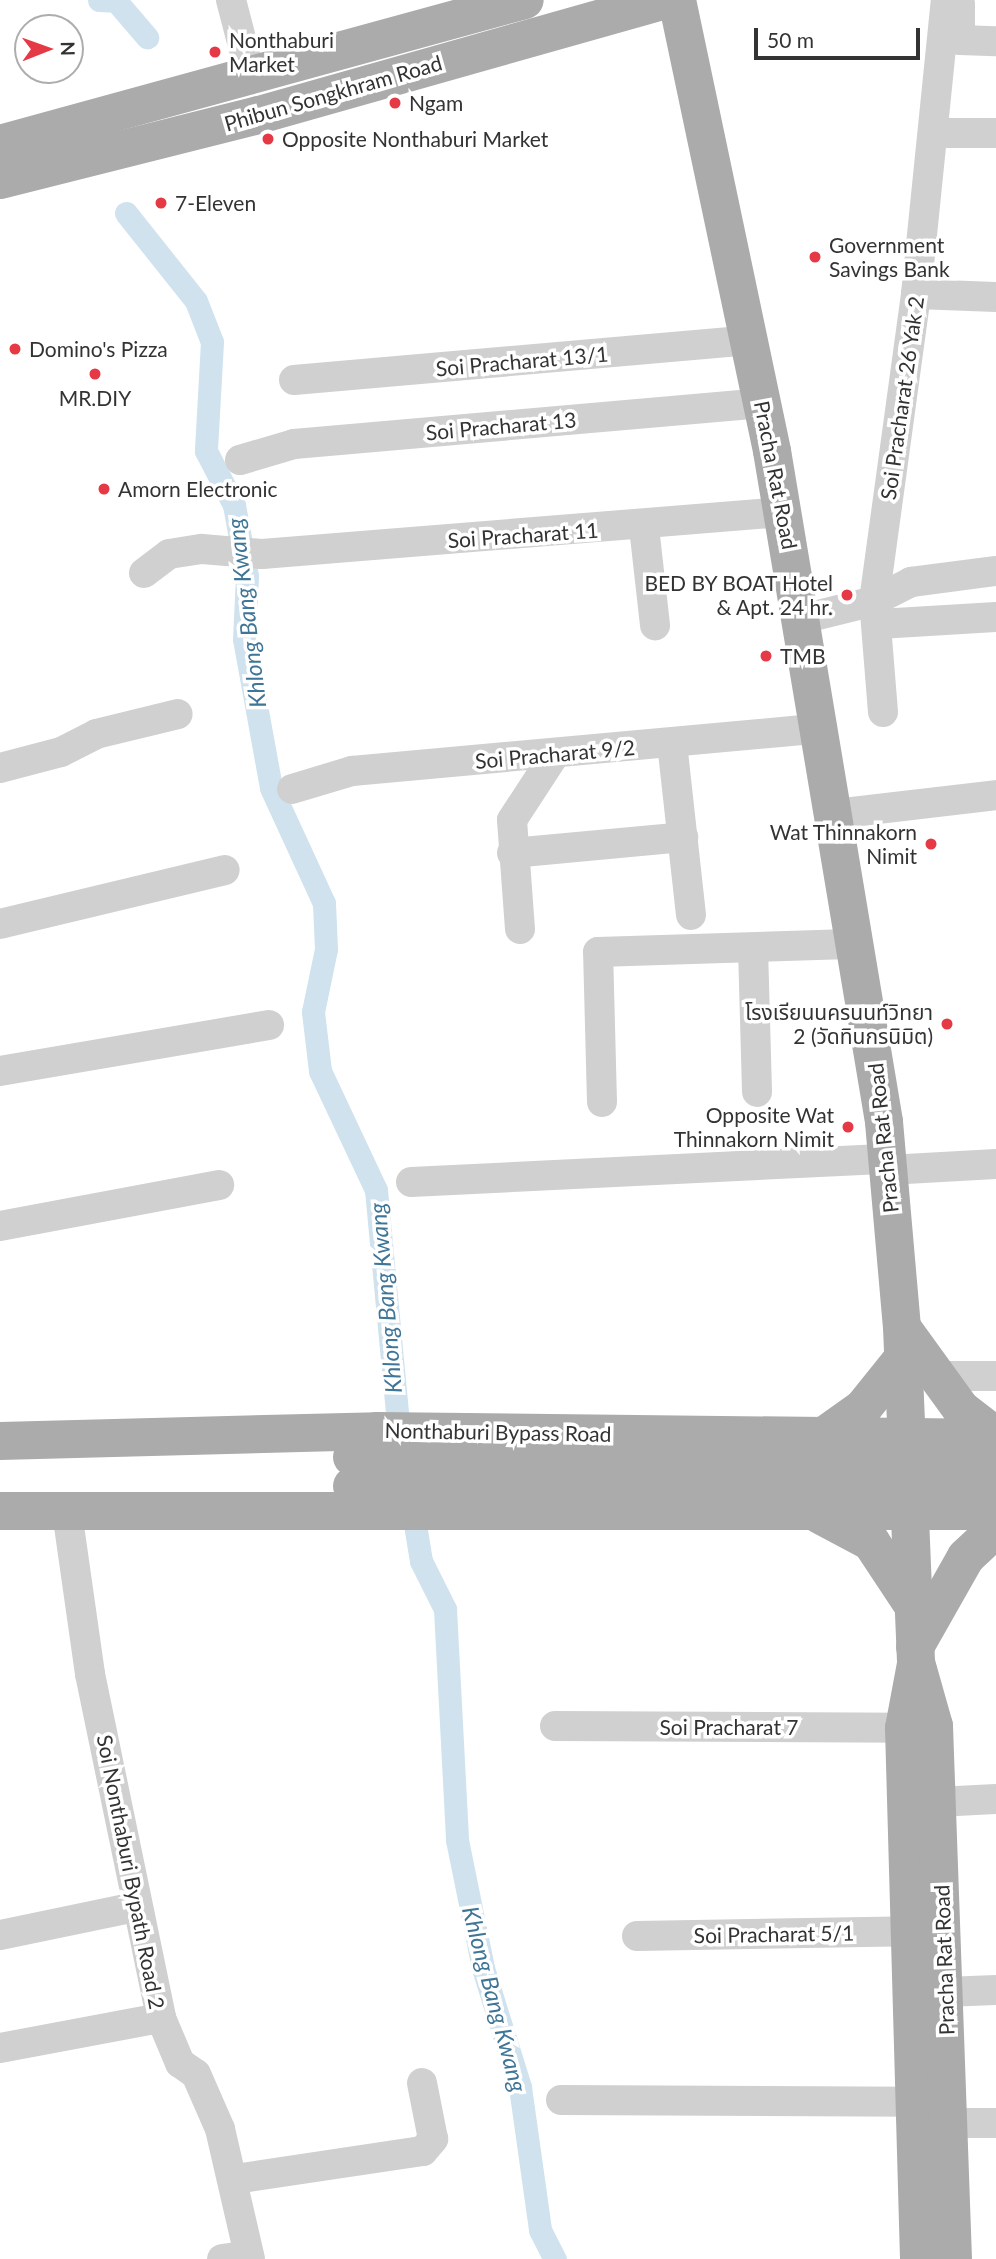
<!DOCTYPE html>
<html>
<head>
<meta charset="utf-8">
<style>
	body { margin:0 }
	#map { position:relative; width:996px; height:2259px; overflow:hidden; background:#fff; font-family:Lato,"Noto Sans Thai",sans-serif }
	div>[style] { position:absolute }
	.canal>* { height:23px; margin:-11.5px; padding:0 11.5px; transform-origin:11.5px; border-radius:11.5px; background:#cfe2ee }
	.minor>* { height:30px; margin:-15px; padding:0 15px; transform-origin:15px; border-radius:15px; background:#d0d0d0 }
	.major>* { height:38px; margin:-19px; padding:0 19px; transform-origin:19px; border-radius:19px; background:#ababab }
	.major-bridge>* { height:38px; margin:-19px; padding:0 19px; transform-origin:19px; border-radius:19px; background:#ababab }
	.dots>* { width:19px; height:19px; translate:-50% -50%; box-sizing:border-box; border:4px solid #fff; border-radius:50% }
	span { translate:-50% -50%; white-space:nowrap; text-align:center; line-height:1.15; -webkit-text-stroke:7px #fff; paint-order:stroke }
	.poi-label { font-size:21px; color:#333 }
	.left { translate:0 -50%; text-align:left }
	.right { translate:-100% -50%; text-align:right }
	.street-label { font-size:21px; color:#333 }
	.water-label { font-size:23px; color:#3f7597; font-style:italic }
	.north { position:absolute; left:14px; top:14px; width:70px; height:70px; box-sizing:border-box; background:#fff; border:2px solid #adadad; border-radius:50%; rotate:89deg; font-size:19px; font-weight:700; line-height:28px; text-align:center; color:#333 }
	.north::after { content:''; display:block; margin:auto; width:24px; height:32px; background:#e63946; clip-path:polygon(50% 0,100% 100%,50% 72%,0 100%) }
	.scale { position:absolute; left:754px; top:28px; width:166px; height:32px; box-sizing:border-box; border:4px solid #333; border-top:0; padding-left:9px; font-size:21px; line-height:24px; white-space:nowrap; color:#333; -webkit-text-stroke:5px #fff; paint-order:stroke }
</style>
</head>
<body>
<div id="map">
	<div class="canal">
		<i style="left:99px;top:0;width:17px;rotate:3deg"></i>
		<i style="left:116px;top:1px;width:48px;rotate:49.3deg"></i>
		<i style="left:126px;top:213px;width:112px;rotate:51.5deg"></i>
		<i style="left:196px;top:301px;width:44px;rotate:68.7deg"></i>
		<i style="left:212px;top:342px;width:109px;rotate:93.2deg"></i>
		<i style="left:206px;top:451px;width:61px;rotate:62.6deg"></i>
		<i style="left:234px;top:505px;width:72px;rotate:79.6deg"></i>
		<i style="left:247px;top:576px;width:63px;rotate:92.7deg"></i>
		<i style="left:244px;top:639px;width:151px;rotate:79.7deg"></i>
		<i style="left:271px;top:788px;width:127px;rotate:65.3deg"></i>
		<i style="left:324px;top:903px;width:46px;rotate:87.5deg"></i>
		<i style="left:326px;top:949px;width:64px;rotate:101.7deg"></i>
		<i style="left:313px;top:1012px;width:59px;rotate:83.2deg"></i>
		<i style="left:320px;top:1071px;width:132px;rotate:64.8deg"></i>
		<i style="left:376px;top:1190px;width:253px;rotate:84.6deg"></i>
		<i style="left:411px;top:1500px;width:62px;rotate:80.7deg"></i>
		<i style="left:421px;top:1561px;width:54px;rotate:63.4deg"></i>
		<i style="left:445px;top:1609px;width:231px;rotate:87deg"></i>
		<i style="left:457px;top:1840px;width:131px;rotate:78.5deg"></i>
		<i style="left:483px;top:1968px;width:125px;rotate:72.7deg"></i>
		<i style="left:520px;top:2087px;width:144px;rotate:82deg"></i>
		<i style="left:540px;top:2230px;width:33px;rotate:63deg"></i>
	</div>
	<div class="minor">
		<i style="left:231px;top:0;width:80px;rotate:75.4deg"></i>
		<i style="left:960px;top:4px;width:36px;rotate:90deg"></i>
		<i style="left:960px;top:40px;width:36px;rotate:2deg"></i>
		<i style="left:934px;top:133px;width:62px"></i>
		<i style="left:916px;top:294px;width:80px;rotate:2.1deg"></i>
		<i style="left:294px;top:380px;width:458px;rotate:-5deg"></i>
		<i style="left:240px;top:460px;width:56px;rotate:-16.5deg"></i>
		<i style="left:294px;top:444px;width:471px;rotate:-5deg"></i>
		<i style="left:644px;top:527px;width:99px;rotate:83.6deg"></i>
		<i style="left:144px;top:573px;width:31px;rotate:-37deg"></i>
		<i style="left:169px;top:554px;width:33px;rotate:-9deg"></i>
		<i style="left:202px;top:549px;width:60px;rotate:4.8deg"></i>
		<i style="left:262px;top:554px;width:523px;rotate:-4.61deg"></i>
		<i style="left:802px;top:619px;width:74px;rotate:-14deg"></i>
		<i style="left:874px;top:601px;width:42px;rotate:-27.2deg"></i>
		<i style="left:911px;top:582px;width:86px;rotate:-7.4deg"></i>
		<i style="left:879px;top:624px;width:117px;rotate:-3.4deg"></i>
		<i style="left:883px;top:712px;width:111px;rotate:-94.6deg"></i>
		<i style="left:874px;top:601px;width:310px;rotate:-82.2deg"></i>
		<i style="left:916px;top:294px;width:296px;rotate:-84.2deg"></i>
		<i style="left:672px;top:743px;width:173px;rotate:83.7deg"></i>
		<i style="left:0;top:768px;width:63px;rotate:-14.7deg"></i>
		<i style="left:61px;top:752px;width:39px;rotate:-27deg"></i>
		<i style="left:96px;top:734px;width:84px;rotate:-13.7deg"></i>
		<i style="left:292px;top:789px;width:63px;rotate:-16.7deg"></i>
		<i style="left:352px;top:771px;width:471px;rotate:-5.2deg"></i>
		<i style="left:835px;top:814px;width:162px;rotate:-6.7deg"></i>
		<i style="left:512px;top:853px;width:172px;rotate:-5.3deg"></i>
		<i style="left:0;top:924px;width:231px;rotate:-13.5deg"></i>
		<i style="left:520px;top:929px;width:109px;rotate:-94.2deg"></i>
		<i style="left:512px;top:820px;width:79px;rotate:-56.9deg"></i>
		<i style="left:753px;top:948px;width:144px;rotate:88.4deg"></i>
		<i style="left:0;top:1071px;width:273px;rotate:-9.7deg"></i>
		<i style="left:602px;top:1102px;width:150px;rotate:-91.5deg"></i>
		<i style="left:598px;top:952px;width:260px;rotate:-1.8deg"></i>
		<i style="left:888px;top:1170px;width:108px;rotate:-3.2deg"></i>
		<i style="left:411px;top:1182px;width:477px;rotate:-2.8deg"></i>
		<i style="left:0;top:1226px;width:223px;rotate:-10.6deg"></i>
		<i style="left:934px;top:1376px;width:62px"></i>
		<i style="left:67px;top:1512px;width:164px;rotate:81.9deg"></i>
		<i style="left:90px;top:1674px;width:351px;rotate:78.3deg"></i>
		<i style="left:161px;top:2018px;width:49px;rotate:67.1deg"></i>
		<i style="left:180px;top:2063px;width:19px;rotate:35deg"></i>
		<i style="left:196px;top:2074px;width:60px;rotate:66.4deg"></i>
		<i style="left:220px;top:2129px;width:133px;rotate:77deg"></i>
		<i style="left:555px;top:1726px;width:349px;rotate:0.3deg"></i>
		<i style="left:937px;top:1802px;width:59px;rotate:-2.9deg"></i>
		<i style="left:0;top:1935px;width:138px;rotate:-11.7deg"></i>
		<i style="left:637px;top:1936px;width:273px;rotate:-1deg"></i>
		<i style="left:945px;top:1992px;width:51px;rotate:-2.2deg"></i>
		<i style="left:0;top:2048px;width:164px;rotate:-10.6deg"></i>
		<i style="left:561px;top:2100px;width:354px;rotate:0.3deg"></i>
		<i style="left:951px;top:2123px;width:45px"></i>
		<i style="left:235px;top:2179px;width:190px;rotate:-8.5deg"></i>
		<i style="left:423px;top:2151px;width:16px;rotate:-50deg"></i>
		<i style="left:433px;top:2139px;width:57px;rotate:-101.1deg"></i>
		<i style="left:222px;top:2259px;width:27px;rotate:-8deg"></i>
	</div>
	<div class="major">
		<i style="left:677px;top:0;width:461px;rotate:78.1deg"></i>
		<i style="left:772px;top:451px;width:680px;rotate:80.52deg"></i>
		<i style="left:884px;top:1122px;width:206px;rotate:85deg"></i>
		<i style="left:902px;top:1327px;width:337px;rotate:87.6deg"></i>
		<i style="left:916px;top:1664px;width:65px;rotate:100.6deg"></i>
		<i style="left:904px;top:1728px;width:531px;rotate:88.38deg"></i>
		<i style="left:0;top:144px;width:544px;rotate:-15.34deg"></i>
		<i style="left:0;top:180px;width:267px;rotate:-14.1deg"></i>
		<i style="left:259px;top:115px;width:422px;rotate:-15.8deg"></i>
		<i style="left:903px;top:1329px;width:99px;rotate:54.1deg"></i>
		<i style="left:961px;top:1409px;width:44px;rotate:37.6deg"></i>
		<i style="left:825px;top:1435px;width:47px;rotate:-35.4deg"></i>
		<i style="left:863px;top:1408px;width:64px;rotate:-51.3deg"></i>
		<i style="left:0;top:1441px;width:377px;rotate:-1.5deg"></i>
		<i style="left:377px;top:1431px;width:619px;rotate:0.65deg"></i>
		<i style="left:0;top:1511px;width:996px"></i>
		<i style="left:820px;top:1515px;width:58px;rotate:27.9deg"></i>
		<i style="left:871px;top:1542px;width:71px;rotate:56.5deg"></i>
		<i style="left:915px;top:1647px;width:103px;rotate:-60.5deg"></i>
		<i style="left:966px;top:1557px;width:41px;rotate:-43deg"></i>
		<i style="left:917px;top:1666px;width:62px;rotate:74.2deg"></i>
		<i style="left:934px;top:1726px;width:533px;rotate:87.96deg"></i>
	</div>
	<div class="major-bridge">
		<i style="left:352px;top:1457px;width:644px;rotate:0.18deg"></i>
		<i style="left:352px;top:1486px;width:644px;rotate:0.09deg"></i>
	</div>
	<div class="dots">
		<i style="left:215px;top:52px;background:#e63946"></i>
		<i style="left:395px;top:103px;background:#e63946"></i>
		<i style="left:268px;top:139px;background:#e63946"></i>
		<i style="left:161px;top:203px;background:#e63946"></i>
		<i style="left:815px;top:257px;background:#e63946"></i>
		<i style="left:15px;top:349px;background:#e63946"></i>
		<i style="left:95px;top:374px;background:#e63946"></i>
		<i style="left:104px;top:489px;background:#e63946"></i>
		<i style="left:847px;top:595px;background:#e63946"></i>
		<i style="left:766px;top:656px;background:#e63946"></i>
		<i style="left:931px;top:844px;background:#e63946"></i>
		<i style="left:947px;top:1024px;background:#e63946"></i>
		<i style="left:848px;top:1127px;background:#e63946"></i>
	</div>
	<div class="poi-label">
		<span class="left" style="left:229px;top:52px">Nonthaburi<br>Market</span>
		<span class="left" style="left:409px;top:103px">Ngam</span>
		<span class="left" style="left:282px;top:139px">Opposite Nonthaburi Market</span>
		<span class="left" style="left:175px;top:203px">7-Eleven</span>
		<span class="left" style="left:829px;top:257px">Government<br>Savings Bank</span>
		<span class="left" style="left:29px;top:349px">Domino's Pizza</span>
		<span style="left:95px;top:398px">MR.DIY</span>
		<span class="left" style="left:118px;top:489px">Amorn Electronic</span>
		<span class="right" style="left:833px;top:595px">BED BY BOAT Hotel<br>&amp; Apt. 24 hr.</span>
		<span class="left" style="left:780px;top:656px">TMB</span>
		<span class="right" style="left:917px;top:844px">Wat Thinnakorn<br>Nimit</span>
		<span class="right" style="left:933px;top:1024px">โรงเรียนนครนนท์วิทยา<br>2 (วัดทินกรนิมิต)</span>
		<span class="right" style="left:834px;top:1127px">Opposite Wat<br>Thinnakorn Nimit</span>
	</div>
	<div class="street-label">
		<span style="left:333px;top:93px;rotate:-16deg">Phibun Songkhram Road</span>
		<span style="left:522px;top:361px;rotate:-5deg">Soi Pracharat 13/1</span>
		<span style="left:902px;top:398px;rotate:-82deg">Soi Pracharat 26 Yak 2</span>
		<span style="left:501px;top:426px;rotate:-5deg">Soi Pracharat 13</span>
		<span style="left:776px;top:475px;rotate:79deg">Pracha Rat Road</span>
		<span style="left:523px;top:535px;rotate:-4deg">Soi Pracharat 11</span>
		<span style="left:555px;top:754px;rotate:-5deg">Soi Pracharat 9/2</span>
		<span style="left:883px;top:1138px;rotate:-96deg">Pracha Rat Road</span>
		<span style="left:498px;top:1432px;rotate:1deg">Nonthaburi Bypass Road</span>
		<span style="left:729px;top:1727px">Soi Pracharat 7</span>
		<span style="left:131px;top:1872px;rotate:79deg">Soi Nonthaburi Bypath Road 2</span>
		<span style="left:774px;top:1934px;rotate:-1deg">Soi Pracharat 5/1</span>
		<span style="left:944px;top:1960px;rotate:-92deg">Pracha Rat Road</span>
	</div>
	<div class="water-label">
		<span style="left:246px;top:613px;rotate:-97deg">Khlong Bang Kwang</span>
		<span style="left:385px;top:1298px;rotate:-95deg">Khlong Bang Kwang</span>
		<span style="left:495px;top:1999px;rotate:75deg">Khlong Bang Kwang</span>
	</div>
	<div class="north">N</div>
	<div class="scale">50 m</div>
</div>
</body>
</html>
